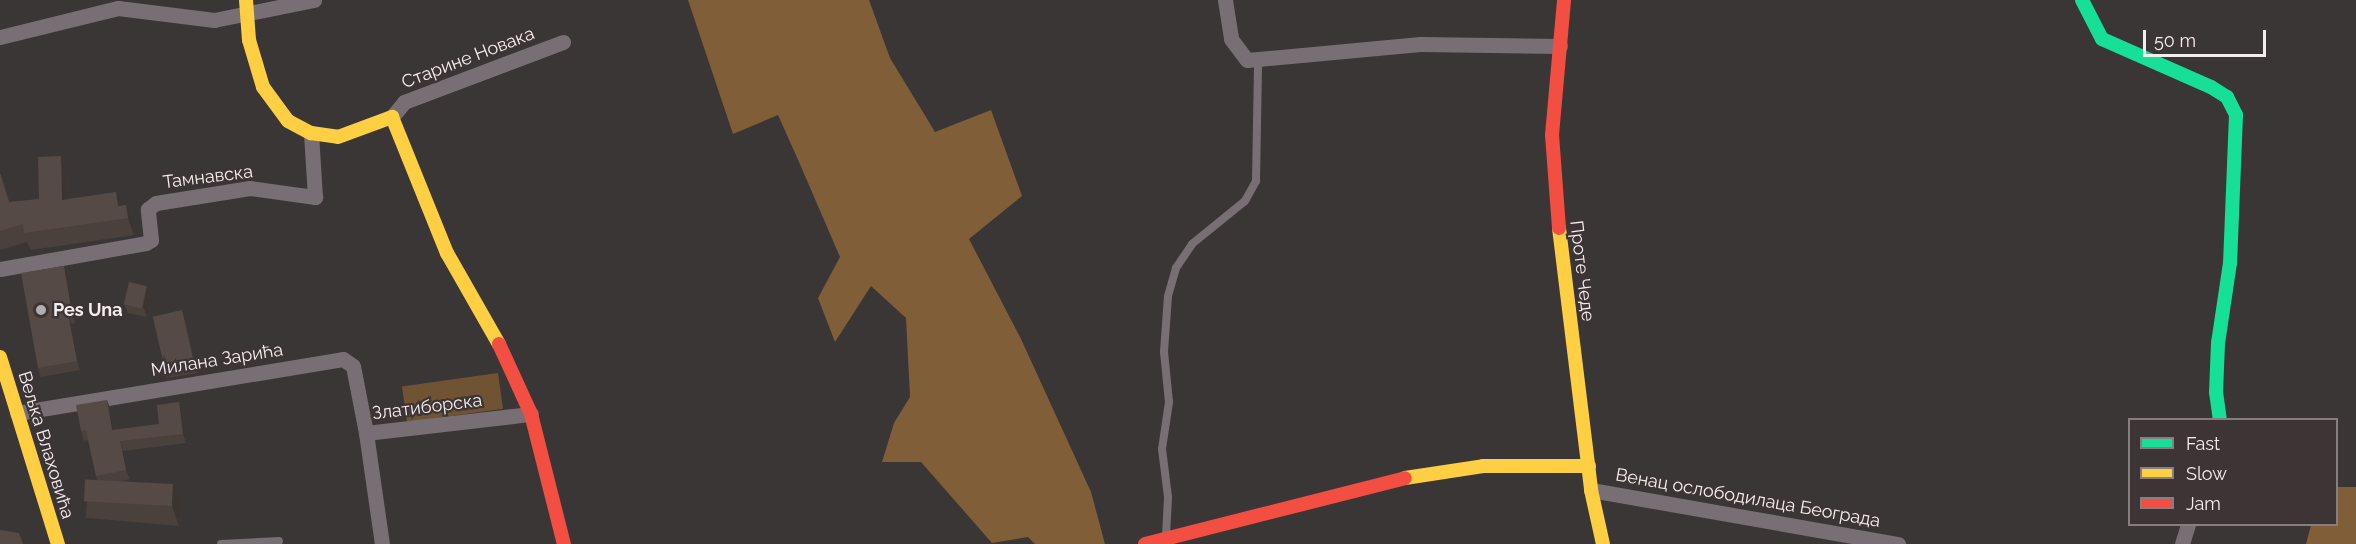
<!DOCTYPE html>
<html>
<head>
<meta charset="utf-8">
<style>
	body { margin:0 }
	#map { position:relative; width:2356px; height:544px; overflow:hidden; background:#3b3636; font-family:Raleway,sans-serif }
	div>[style] { position:absolute }
	.green>* { inset:0; background:#705332; transform-origin:0 0 }
	.forest>* { inset:0; background:#7f5e38 }
	.lane>* { height:8px; margin:-4px; padding:0 4px; transform-origin:4px; border-radius:4px; background:#776f74 }
	.street>* { height:15px; margin:-7.5px; padding:0 7.5px; transform-origin:7.5px; border-radius:7.5px; background:#776f74 }
	.fast>* { height:14px; margin:-7px; padding:0 7px; transform-origin:7px; border-radius:7px; background:#16e098 }
	.slow>* { height:14px; margin:-7px; padding:0 7px; transform-origin:7px; border-radius:7px; background:#ffcf43 }
	.jam>* { height:14px; margin:-7px; padding:0 7px; transform-origin:7px; border-radius:7px; background:#f24e42 }
	.wall>* { inset:0; background:#4a403c; transform-origin:0 0 }
	.shaded-wall>* { inset:0; background:#3c3431 }
	.building>* { inset:0; background:#564a46; transform-origin:0 0 }
	.dots>* { width:16px; height:16px; translate:-50% -50%; box-sizing:border-box; border:3px solid #3d3435; border-radius:50% }
	span { translate:-50% -50%; white-space:nowrap; text-align:center; line-height:1.15; -webkit-text-stroke:4.5px #3d3435; paint-order:stroke }
	.street-label { font-size:18px; color:#f4eeef }
	.poi-label { font-size:18px; color:#f4eeef; font-weight:700 }
	.left { translate:0 -50%; text-align:left }
	.legend { position:absolute; left:2128px; top:418px; width:210px; height:108px; box-sizing:border-box; background:#3d3435; border:2px solid #867e7f; margin:0; padding:8px 10px; list-style:none; font-size:18px; color:#f4eeef }
	.legend li { display:flex; align-items:center; gap:12px; height:30px }
	.legend b { width:30px; border:2px solid #867e7f }
	.scale { position:absolute; left:2143px; top:30px; width:123px; height:27px; box-sizing:border-box; border:3px solid #f4eeef; border-top:0; padding-left:8px; font-size:18px; line-height:21px; white-space:nowrap; color:#f4eeef; -webkit-text-stroke:4px #3d3435; paint-order:stroke }
</style>
</head>
<body>
<div id="map">
	<div class="green">
		<i style="left:498px;top:373px;width:36px;height:97px;rotate:82deg"></i>
	</div>
	<div class="forest">
		<i style="clip-path:polygon(688px 0,869px 0,890px 58px,935px 132px,991px 110px,1022px 196px,969px 239px,1021px 339px,1091px 492px,1105px 544px,1035px 544px,1028px 537px,992px 543px,921px 462px,882px 462px,894px 423px,910px 397px,906px 318px,871px 286px,835px 342px,818px 298px,840px 257px,799px 162px,778px 115px,733px 134px)"></i>
		<i style="clip-path:polygon(2337px 487px,2356px 487px,2356px 544px,2306px 544px,2311px 525px,2336px 524px)"></i>
	</div>
	<div class="lane">
		<i style="left:1166px;top:536px;width:39px;rotate:-87deg"></i>
		<i style="left:1168px;top:497px;width:48px;rotate:-97.1deg"></i>
		<i style="left:1162px;top:449px;width:48px;rotate:-81.5deg"></i>
		<i style="left:1169px;top:402px;width:50px;rotate:-95.7deg"></i>
		<i style="left:1164px;top:352px;width:56px;rotate:-85.9deg"></i>
		<i style="left:1168px;top:296px;width:29px;rotate:-74deg"></i>
		<i style="left:1176px;top:268px;width:29px;rotate:-56deg"></i>
		<i style="left:1192px;top:244px;width:68px;rotate:-39.1deg"></i>
		<i style="left:1245px;top:201px;width:23px;rotate:-61deg"></i>
		<i style="left:1256px;top:181px;width:120px;rotate:-89deg"></i>
		<i style="left:221px;top:544px;width:58px;rotate:-3deg"></i>
	</div>
	<div class="street">
		<i style="left:1225px;top:0;width:39px;rotate:81deg"></i>
		<i style="left:1231px;top:39px;width:26px;rotate:53deg"></i>
		<i style="left:1247px;top:60px;width:174px;rotate:-5.3deg"></i>
		<i style="left:1420px;top:44px;width:140px;rotate:0.8deg"></i>
		<i style="left:0;top:37px;width:122px;rotate:-13.8deg"></i>
		<i style="left:118px;top:8px;width:97px;rotate:7.1deg"></i>
		<i style="left:214px;top:20px;width:102px;rotate:-11.3deg"></i>
		<i style="left:392px;top:117px;width:19px;rotate:-51deg"></i>
		<i style="left:404px;top:102px;width:170px;rotate:-20.7deg"></i>
		<i style="left:0;top:269px;width:148px;rotate:-10.1deg"></i>
		<i style="left:146px;top:243px;width:6px;rotate:-31deg"></i>
		<i style="left:151px;top:240px;width:31px;rotate:-96deg"></i>
		<i style="left:148px;top:209px;width:10px;rotate:-37deg"></i>
		<i style="left:156px;top:203px;width:95px;rotate:-9.1deg"></i>
		<i style="left:250px;top:188px;width:66px;rotate:7.9deg"></i>
		<i style="left:315px;top:197px;width:64px;rotate:-93.6deg"></i>
		<i style="left:17px;top:413px;width:330px;rotate:-9.4deg"></i>
		<i style="left:343px;top:359px;width:12px;rotate:35deg"></i>
		<i style="left:353px;top:366px;width:68px;rotate:79deg"></i>
		<i style="left:1591px;top:490px;width:312px;rotate:10deg"></i>
		<i style="left:382px;top:544px;width:112px;rotate:-98.2deg"></i>
		<i style="left:366px;top:433px;width:166px;rotate:-6.6deg"></i>
		<i style="left:2182px;top:544px;width:21px;rotate:-73deg"></i>
	</div>
	<div class="fast">
		<i style="left:2082px;top:0;width:44px;rotate:62.9deg"></i>
		<i style="left:2102px;top:39px;width:119px;rotate:23.8deg"></i>
		<i style="left:2211px;top:87px;width:19px;rotate:32deg"></i>
		<i style="left:2227px;top:97px;width:20px;rotate:63deg"></i>
		<i style="left:2236px;top:115px;width:148px;rotate:92.3deg"></i>
		<i style="left:2230px;top:263px;width:81px;rotate:98.5deg"></i>
		<i style="left:2218px;top:343px;width:49px;rotate:92.3deg"></i>
		<i style="left:2216px;top:392px;width:28px;rotate:82deg"></i>
	</div>
	<div class="slow">
		<i style="left:246px;top:0;width:40px;rotate:85.7deg"></i>
		<i style="left:249px;top:40px;width:49px;rotate:73.4deg"></i>
		<i style="left:263px;top:87px;width:42px;rotate:53.7deg"></i>
		<i style="left:288px;top:121px;width:26px;rotate:28deg"></i>
		<i style="left:311px;top:133px;width:27px;rotate:8deg"></i>
		<i style="left:338px;top:137px;width:58px;rotate:-20.3deg"></i>
		<i style="left:392px;top:117px;width:147px;rotate:68deg"></i>
		<i style="left:447px;top:253px;width:105px;rotate:60.3deg"></i>
		<i style="left:1559px;top:228px;width:264px;rotate:83deg"></i>
		<i style="left:1591px;top:490px;width:55px;rotate:77.5deg"></i>
		<i style="left:0;top:357px;width:196px;rotate:72.8deg"></i>
		<i style="left:1405px;top:478px;width:79px;rotate:-8.7deg"></i>
		<i style="left:1483px;top:466px;width:106px"></i>
	</div>
	<div class="jam">
		<i style="left:1559px;top:228px;width:93px;rotate:-94.3deg"></i>
		<i style="left:1552px;top:135px;width:136px;rotate:-84.9deg"></i>
		<i style="left:499px;top:344px;width:77px;rotate:65.4deg"></i>
		<i style="left:531px;top:414px;width:134px;rotate:75.8deg"></i>
		<i style="left:1145px;top:544px;width:268px;rotate:-14.2deg"></i>
	</div>
	<div class="wall">
		<i style="clip-path:polygon(61px 156px,67px 174px,68px 199px,116px 192px,121px 206px,133px 223px,134px 235px,31px 250px,27px 242px,0 250px,0 170px,10px 202px,39px 199px)"></i>
		<i style="clip-path:polygon(67px 276px,75px 323px,71px 324px,80px 370px,41px 377px,38px 368px)"></i>
		<i style="clip-path:polygon(147px 286px,151px 295px,147px 317px,128px 313px,124px 304px)"></i>
		<i style="clip-path:polygon(182px 310px,185px 319px,197px 373px,167px 378px,164px 369px)"></i>
		<i style="clip-path:polygon(107px 400px,110px 409px,114px 430px,159px 424px,179px 402px,182px 411px,186px 443px,123px 451px,130px 479px,99px 486px,96px 476px,88px 440px,84px 441px,81px 431px)"></i>
		<i style="left:181px;top:504px;width:22px;height:94px;rotate:95deg"></i>
	</div>
	<div class="shaded-wall">
		<i style="clip-path:polygon(61px 156px,67px 174px,69px 217px,62px 200px)"></i>
		<i style="clip-path:polygon(0 170px,15px 219px,9px 202px,0 173px)"></i>
		<i style="clip-path:polygon(116px 192px,123px 210px,118px 206px)"></i>
		<i style="clip-path:polygon(126px 205px,133px 223px,134px 235px,128px 218px)"></i>
		<i style="clip-path:polygon(64px 266px,67px 276px,75px 323px,72px 314px)"></i>
		<i style="clip-path:polygon(147px 286px,151px 295px,147px 317px,143px 307px)"></i>
		<i style="clip-path:polygon(182px 310px,185px 319px,197px 373px,194px 364px)"></i>
		<i style="clip-path:polygon(68px 314px,71px 324px,80px 370px,77px 361px)"></i>
		<i style="clip-path:polygon(107px 400px,110px 409px,116px 439px,112px 430px)"></i>
		<i style="clip-path:polygon(179px 402px,182px 411px,186px 443px,183px 434px)"></i>
		<i style="clip-path:polygon(120px 441px,123px 451px,130px 479px,126px 470px)"></i>
		<i style="clip-path:polygon(173px 484px,181px 504px,179px 526px,172px 506px)"></i>
	</div>
	<div class="building">
		<i style="clip-path:polygon(61px 156px,62px 200px,116px 192px,118px 206px,126px 205px,128px 218px,24px 233px,23px 224px,0 231px,0 173px,9px 202px,39px 199px,38px 157px)"></i>
		<i style="clip-path:polygon(64px 266px,72px 314px,68px 314px,77px 361px,38px 368px,21px 273px)"></i>
		<i style="left:129px;top:282px;width:18px;height:23px;rotate:13deg"></i>
		<i style="left:182px;top:310px;width:55px;height:30px;rotate:77deg"></i>
		<i style="clip-path:polygon(107px 400px,112px 430px,159px 424px,157px 405px,179px 402px,183px 434px,120px 441px,126px 470px,96px 476px,86px 430px,81px 431px,76px 405px)"></i>
		<i style="left:173px;top:484px;width:22px;height:88px;rotate:93deg"></i>
		<i style="clip-path:polygon(0 530px,19px 533px,23px 544px,0 544px)"></i>
	</div>
	<div class="dots">
		<i style="left:41px;top:310px;background:#b3aeae"></i>
	</div>
	<div class="street-label">
		<span style="left:468px;top:58px;rotate:-21deg">Старине Новака</span>
		<span style="left:208px;top:177px;rotate:-7deg">Тамнавска</span>
		<span style="left:1582px;top:271px;rotate:83deg">Проте Чеде</span>
		<span style="left:217px;top:360px;rotate:-9deg">Милана Зарића</span>
		<span style="left:427px;top:407px;rotate:-7deg">Златиборска</span>
		<span style="left:46px;top:445px;rotate:73deg">Вељка Влаховића</span>
		<span style="left:1748px;top:498px;rotate:10deg">Венац ослободилаца Београда</span>
	</div>
	<div class="poi-label">
		<span class="left" style="left:53px;top:310px">Pes Una</span>
	</div>
	<ul class="legend">
	<li><b style="height:8px;background:#16e098"></b>Fast</li>
	<li><b style="height:8px;background:#ffcf43"></b>Slow</li>
	<li><b style="height:8px;background:#f24e42"></b>Jam</li>
	</ul>
	<div class="scale">50 m</div>
</div>
</body>
</html>
